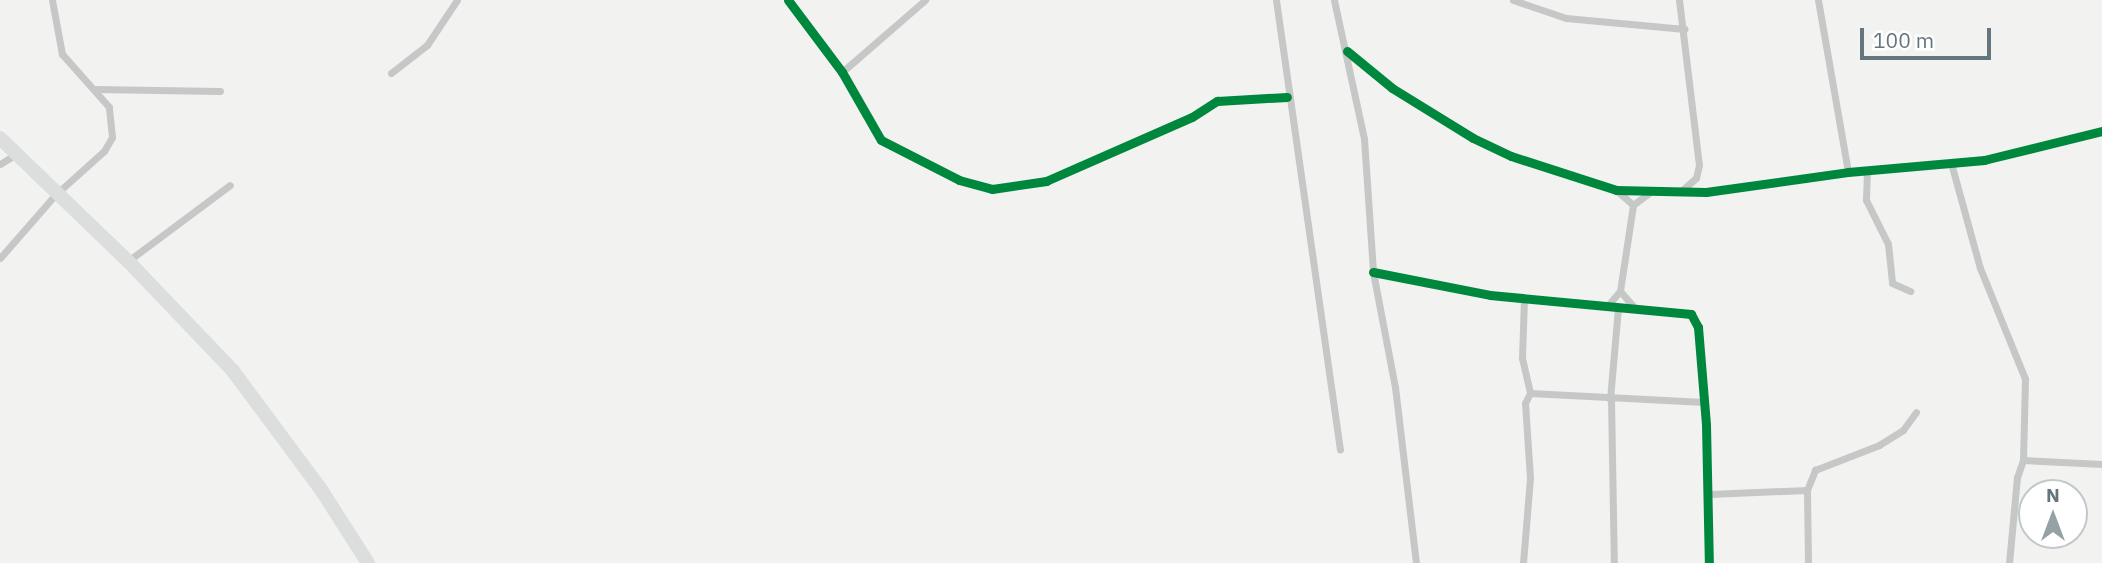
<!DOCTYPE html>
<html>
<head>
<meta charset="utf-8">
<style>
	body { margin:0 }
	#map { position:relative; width:2102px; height:563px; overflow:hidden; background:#f2f2f1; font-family:"IBM Plex Sans",sans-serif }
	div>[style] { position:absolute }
	.street>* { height:7px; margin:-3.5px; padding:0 3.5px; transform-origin:3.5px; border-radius:3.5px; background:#c6c8c8 }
	.highway>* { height:14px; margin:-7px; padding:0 7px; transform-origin:7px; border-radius:7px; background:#dcdddd }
	.cycleway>* { height:9px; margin:-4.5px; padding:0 4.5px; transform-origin:4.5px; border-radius:4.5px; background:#00873e }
	span { translate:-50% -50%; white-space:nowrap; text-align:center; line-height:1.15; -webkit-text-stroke:7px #fff; paint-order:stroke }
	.north { position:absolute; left:2018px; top:479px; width:70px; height:70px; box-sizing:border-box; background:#fff; border:2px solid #c1c8cb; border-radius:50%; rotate:0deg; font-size:19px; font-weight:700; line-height:28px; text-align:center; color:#65757e }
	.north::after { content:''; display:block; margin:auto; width:24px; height:32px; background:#96a1a6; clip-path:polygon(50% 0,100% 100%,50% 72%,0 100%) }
	.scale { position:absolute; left:1860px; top:28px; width:131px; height:32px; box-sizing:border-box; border:4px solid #65757e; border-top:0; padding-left:9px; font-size:21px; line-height:24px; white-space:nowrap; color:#65757e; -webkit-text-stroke:5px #fff; paint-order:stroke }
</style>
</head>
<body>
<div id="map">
	<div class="street">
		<i style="left:788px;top:0;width:90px;rotate:53.1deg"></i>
		<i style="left:842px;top:72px;width:78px;rotate:60.2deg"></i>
		<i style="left:881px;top:140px;width:88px;rotate:27.1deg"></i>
		<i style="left:959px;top:180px;width:34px;rotate:15deg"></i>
		<i style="left:992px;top:189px;width:55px;rotate:-8.4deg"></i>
		<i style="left:1046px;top:181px;width:159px;rotate:-23.7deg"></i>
		<i style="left:1192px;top:117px;width:30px;rotate:-33deg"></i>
		<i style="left:1217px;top:101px;width:70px;rotate:-3.3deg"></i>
		<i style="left:1276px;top:0;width:454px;rotate:81.9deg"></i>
		<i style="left:1334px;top:0;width:142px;rotate:77.8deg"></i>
		<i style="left:1364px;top:139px;width:133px;rotate:86.1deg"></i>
		<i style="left:1373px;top:272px;width:117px;rotate:79.2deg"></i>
		<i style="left:1395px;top:387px;width:177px;rotate:83.2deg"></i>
		<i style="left:1513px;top:0;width:56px;rotate:18.8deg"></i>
		<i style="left:1566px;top:18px;width:119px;rotate:5.3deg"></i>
		<i style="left:1679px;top:0;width:166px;rotate:83.1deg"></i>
		<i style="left:1699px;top:165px;width:13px;rotate:103deg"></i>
		<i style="left:1696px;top:178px;width:21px;rotate:139deg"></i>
		<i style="left:1818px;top:0;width:175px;rotate:80.1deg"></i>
		<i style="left:1347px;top:51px;width:58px;rotate:39.4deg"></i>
		<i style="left:1392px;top:88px;width:95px;rotate:31.7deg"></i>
		<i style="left:1473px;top:138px;width:42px;rotate:25.3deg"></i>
		<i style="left:1511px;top:156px;width:110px;rotate:17.9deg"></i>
		<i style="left:1616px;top:190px;width:90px;rotate:1.3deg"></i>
		<i style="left:1706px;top:192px;width:143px;rotate:-8deg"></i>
		<i style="left:1848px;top:172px;width:137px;rotate:-5deg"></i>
		<i style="left:1984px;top:160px;width:122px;rotate:-13.8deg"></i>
		<i style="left:842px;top:72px;width:110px;rotate:-40.9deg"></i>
		<i style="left:391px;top:73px;width:46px;rotate:-37.9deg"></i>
		<i style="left:427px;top:45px;width:54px;rotate:-56.3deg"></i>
		<i style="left:94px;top:89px;width:126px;rotate:0.9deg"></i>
		<i style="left:1951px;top:163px;width:109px;rotate:74.6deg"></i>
		<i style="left:1980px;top:268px;width:120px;rotate:67.9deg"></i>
		<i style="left:2025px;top:379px;width:81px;rotate:91.4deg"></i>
		<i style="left:2023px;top:460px;width:18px;rotate:109deg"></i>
		<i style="left:2017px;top:477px;width:86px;rotate:95.3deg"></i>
		<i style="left:0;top:164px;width:19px;rotate:-32deg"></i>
		<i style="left:1867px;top:171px;width:29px;rotate:92deg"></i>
		<i style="left:1866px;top:200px;width:49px;rotate:63.4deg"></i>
		<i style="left:1888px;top:244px;width:39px;rotate:84deg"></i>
		<i style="left:1892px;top:283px;width:20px;rotate:24deg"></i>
		<i style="left:1616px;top:190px;width:23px;rotate:41deg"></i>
		<i style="left:0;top:258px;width:84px;rotate:-48.9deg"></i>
		<i style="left:55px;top:195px;width:66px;rotate:-41.9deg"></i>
		<i style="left:104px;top:151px;width:16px;rotate:-60deg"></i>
		<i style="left:112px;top:137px;width:30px;rotate:-96deg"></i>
		<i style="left:109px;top:107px;width:71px;rotate:-131.6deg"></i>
		<i style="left:62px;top:54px;width:55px;rotate:-100.5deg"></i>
		<i style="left:128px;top:261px;width:127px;rotate:-36.7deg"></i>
		<i style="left:1373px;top:272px;width:119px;rotate:11.1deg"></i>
		<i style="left:1490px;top:295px;width:202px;rotate:5.4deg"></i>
		<i style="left:1691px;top:314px;width:15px;rotate:62deg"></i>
		<i style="left:1698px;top:327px;width:98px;rotate:85.3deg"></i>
		<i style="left:1706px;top:425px;width:138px;rotate:88.8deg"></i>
		<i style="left:1620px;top:291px;width:23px;rotate:49deg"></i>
		<i style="left:1524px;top:298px;width:60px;rotate:91.9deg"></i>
		<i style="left:1522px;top:358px;width:36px;rotate:77deg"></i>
		<i style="left:1608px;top:305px;width:18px;rotate:-49deg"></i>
		<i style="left:1620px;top:291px;width:87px;rotate:-81.4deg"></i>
		<i style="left:1633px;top:205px;width:21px;rotate:-37deg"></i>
		<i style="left:1610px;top:399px;width:92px;rotate:-85deg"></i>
		<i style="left:1611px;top:399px;width:164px;rotate:89deg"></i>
		<i style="left:2023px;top:460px;width:79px;rotate:2.9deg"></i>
		<i style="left:1710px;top:494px;width:97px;rotate:-2.4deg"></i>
		<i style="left:1523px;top:563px;width:85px;rotate:-85.3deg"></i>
		<i style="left:1530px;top:478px;width:75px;rotate:-93.8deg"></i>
		<i style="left:1525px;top:403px;width:11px;rotate:-63deg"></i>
		<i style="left:1530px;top:393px;width:174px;rotate:3deg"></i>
		<i style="left:1808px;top:563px;width:73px;rotate:-90.8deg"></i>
		<i style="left:1807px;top:490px;width:22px;rotate:-68deg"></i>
		<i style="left:1815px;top:470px;width:69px;rotate:-21.3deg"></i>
		<i style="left:1879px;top:445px;width:28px;rotate:-32deg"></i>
		<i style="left:1903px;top:430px;width:22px;rotate:-54deg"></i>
	</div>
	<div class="highway">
		<i style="left:0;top:138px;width:178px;rotate:43.9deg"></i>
		<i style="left:128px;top:261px;width:152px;rotate:46.3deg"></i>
		<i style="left:233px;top:371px;width:146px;rotate:53.4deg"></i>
		<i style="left:320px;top:488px;width:89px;rotate:57.4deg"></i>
	</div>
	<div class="cycleway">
		<i style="left:788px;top:0;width:90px;rotate:53.1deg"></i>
		<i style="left:842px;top:72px;width:78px;rotate:60.2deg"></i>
		<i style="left:881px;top:140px;width:88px;rotate:27.1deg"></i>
		<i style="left:959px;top:180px;width:34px;rotate:15deg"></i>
		<i style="left:992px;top:189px;width:55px;rotate:-8.4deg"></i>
		<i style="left:1046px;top:181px;width:159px;rotate:-23.7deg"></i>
		<i style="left:1192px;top:117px;width:30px;rotate:-33deg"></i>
		<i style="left:1217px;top:101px;width:70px;rotate:-3.3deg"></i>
		<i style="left:1347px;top:51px;width:58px;rotate:39.4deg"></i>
		<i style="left:1392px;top:88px;width:95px;rotate:31.7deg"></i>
		<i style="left:1473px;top:138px;width:42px;rotate:25.3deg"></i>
		<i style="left:1511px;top:156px;width:110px;rotate:17.9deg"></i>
		<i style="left:1616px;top:190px;width:90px;rotate:1.3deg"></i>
		<i style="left:1706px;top:192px;width:143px;rotate:-8deg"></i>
		<i style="left:1848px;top:172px;width:137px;rotate:-5deg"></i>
		<i style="left:1984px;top:160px;width:122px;rotate:-13.8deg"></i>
		<i style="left:1373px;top:272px;width:119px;rotate:11.1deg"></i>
		<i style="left:1490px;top:295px;width:202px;rotate:5.4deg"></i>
		<i style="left:1691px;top:314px;width:15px;rotate:62deg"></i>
		<i style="left:1698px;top:327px;width:98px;rotate:85.3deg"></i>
		<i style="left:1706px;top:425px;width:138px;rotate:88.8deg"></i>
	</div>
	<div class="north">N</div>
	<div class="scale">100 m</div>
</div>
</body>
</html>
